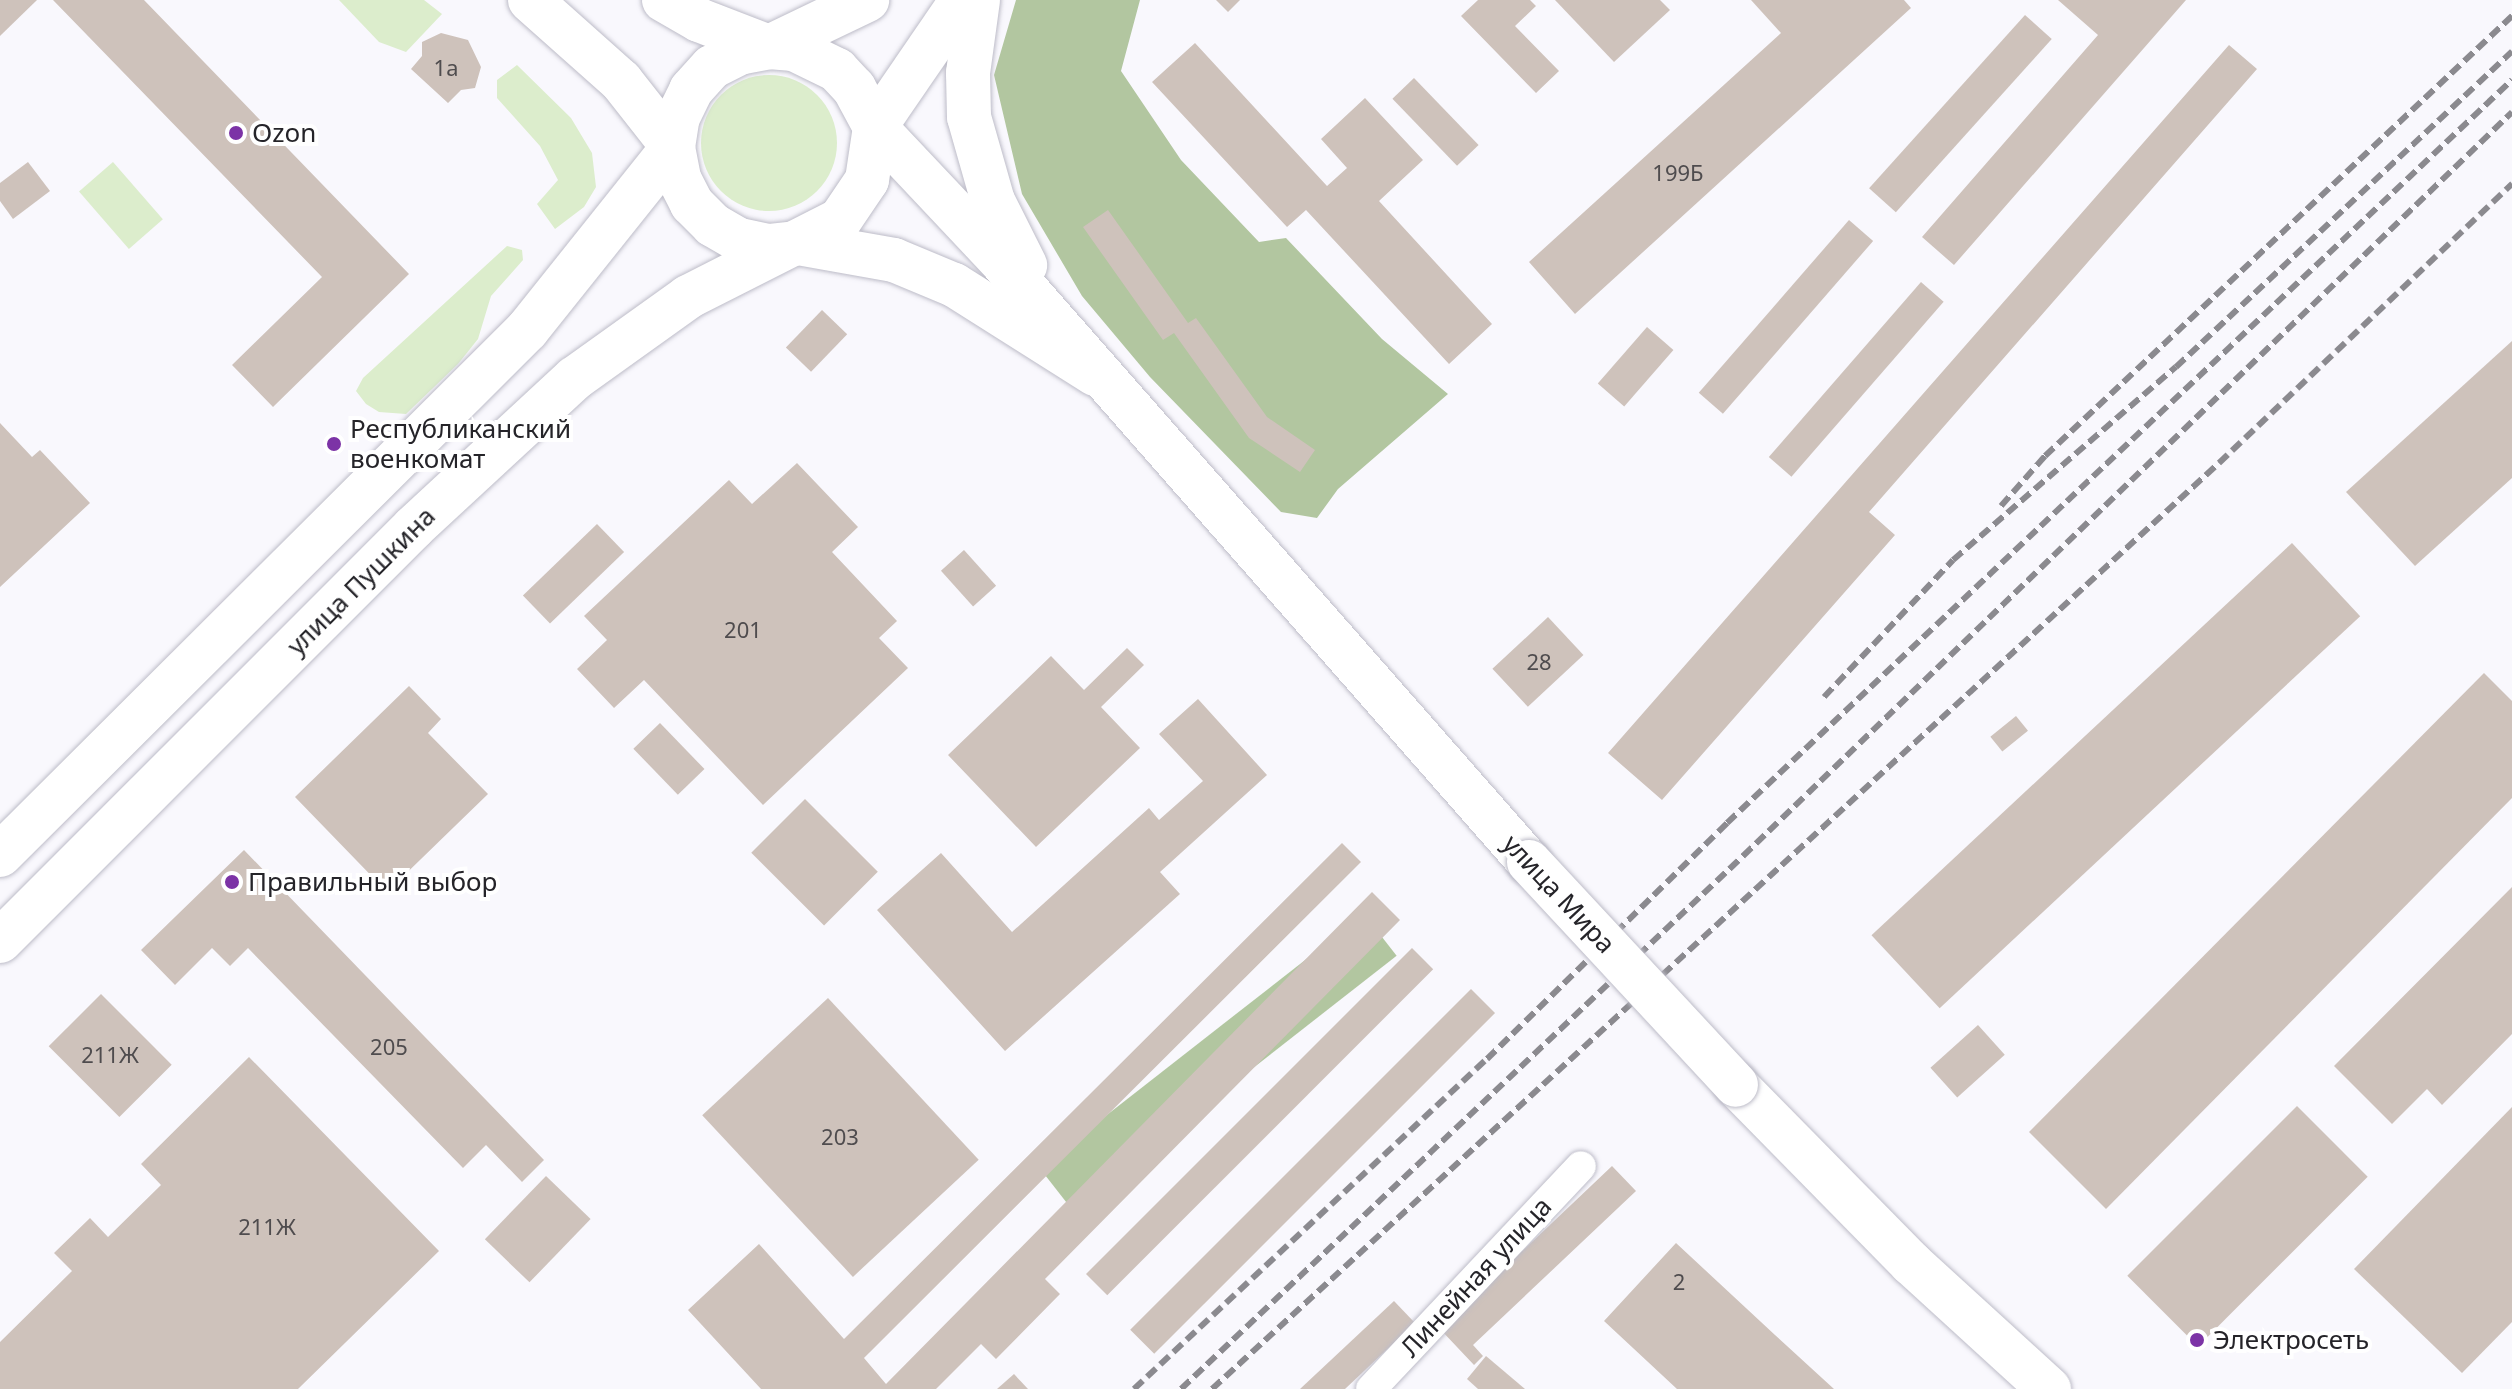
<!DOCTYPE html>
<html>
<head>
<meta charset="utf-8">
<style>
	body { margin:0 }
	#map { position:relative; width:2512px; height:1389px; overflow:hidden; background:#f9f8fd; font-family:"Noto Sans",sans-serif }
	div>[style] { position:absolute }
	.green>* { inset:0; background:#dcedcc; transform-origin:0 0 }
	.round { border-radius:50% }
	.forest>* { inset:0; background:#b2c6a0; transform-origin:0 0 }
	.building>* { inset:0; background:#cec2bb; transform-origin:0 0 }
	.roads { filter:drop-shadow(0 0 2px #bdbcc8) drop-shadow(0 0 2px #bdbcc8) }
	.street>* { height:30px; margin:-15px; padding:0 15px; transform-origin:15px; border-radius:15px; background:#fff }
	.primary>* { height:44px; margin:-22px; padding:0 22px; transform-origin:22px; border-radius:22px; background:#fff }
	.rail>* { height:6px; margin-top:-3px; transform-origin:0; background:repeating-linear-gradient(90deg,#8b8a8f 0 12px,transparent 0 18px) }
	.bridges { filter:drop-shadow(0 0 2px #bdbcc8) drop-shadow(0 0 2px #bdbcc8) }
	.primary-bridge>* { height:44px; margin:-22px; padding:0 22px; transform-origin:22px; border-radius:22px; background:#fff }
	.dots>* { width:22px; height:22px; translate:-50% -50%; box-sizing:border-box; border:4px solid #fff; border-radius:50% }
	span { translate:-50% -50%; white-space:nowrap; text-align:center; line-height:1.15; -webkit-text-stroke:8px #fff; paint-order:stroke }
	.number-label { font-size:22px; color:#4f4c4e }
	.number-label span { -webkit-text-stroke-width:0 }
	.poi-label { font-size:26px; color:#252429 }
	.left { translate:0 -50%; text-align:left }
	.street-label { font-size:26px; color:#252429 }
</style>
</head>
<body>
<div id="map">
	<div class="green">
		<i style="clip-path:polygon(339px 0,424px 0,442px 14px,406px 52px,379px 42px)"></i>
		<i style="clip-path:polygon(517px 65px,571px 118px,592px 153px,596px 187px,584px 207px,555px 229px,537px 204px,558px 180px,540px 146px,497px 98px,497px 80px)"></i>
		<i class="round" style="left:701px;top:75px;width:136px;height:136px"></i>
		<i style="left:113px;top:162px;width:76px;height:45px;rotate:49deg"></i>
		<i style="clip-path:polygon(507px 246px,522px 250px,523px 260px,491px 296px,478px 339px,458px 364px,406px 414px,379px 412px,366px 404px,356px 391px,363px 378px)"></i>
	</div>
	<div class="forest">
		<i style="clip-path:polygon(1016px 0,1140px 0,1121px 71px,1181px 160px,1259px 242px,1286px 238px,1382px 339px,1448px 394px,1338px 489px,1317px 518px,1281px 512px,1150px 377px,1082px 296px,1022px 194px,994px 75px)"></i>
		<i style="left:1364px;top:914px;width:53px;height:412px;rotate:52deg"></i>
	</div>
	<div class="building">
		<i style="clip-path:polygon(0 0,37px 0,0 36px)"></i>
		<i style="clip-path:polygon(53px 0,144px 0,409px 274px,273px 407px,232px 365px,322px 277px)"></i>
		<i style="clip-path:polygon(1216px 0,1240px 0,1228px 12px)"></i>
		<i style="clip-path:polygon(1478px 0,1530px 0,1536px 6px,1515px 26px,1559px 71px,1536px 93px,1461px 16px)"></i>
		<i style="clip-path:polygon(1555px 0,1660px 0,1670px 10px,1614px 62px)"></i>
		<i style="clip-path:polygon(1751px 0,1904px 0,1911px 8px,1575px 314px,1529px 262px,1781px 33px)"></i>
		<i style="clip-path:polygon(2058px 0,2186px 0,1954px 265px,1922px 237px,2098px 35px)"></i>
		<i style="left:2025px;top:15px;width:36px;height:233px;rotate:42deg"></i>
		<i style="clip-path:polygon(441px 33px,468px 40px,481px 67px,475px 88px,461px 90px,448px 103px,411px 69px,422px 56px,422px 42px)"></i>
		<i style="clip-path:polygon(1195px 43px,1327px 186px,1347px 168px,1321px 139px,1365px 98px,1423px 160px,1379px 201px,1492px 324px,1449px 364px,1306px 210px,1287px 227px,1152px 82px)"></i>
		<i style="clip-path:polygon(2229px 45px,2257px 69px,1869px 512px,1895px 535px,1662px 800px,1608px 753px)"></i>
		<i style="left:1414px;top:78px;width:93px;height:30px;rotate:46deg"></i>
		<i style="clip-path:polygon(28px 162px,50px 191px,13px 219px,0 201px,0 183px)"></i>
		<i style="clip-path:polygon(1108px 210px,1188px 323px,1196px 318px,1267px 417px,1315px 450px,1300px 472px,1249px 438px,1174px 333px,1163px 340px,1083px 227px)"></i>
		<i style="left:1849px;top:220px;width:32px;height:229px;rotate:41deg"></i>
		<i style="left:1921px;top:282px;width:30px;height:232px;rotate:41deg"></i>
		<i style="left:822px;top:310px;width:35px;height:52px;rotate:44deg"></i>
		<i style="left:1647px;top:327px;width:35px;height:75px;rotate:41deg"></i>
		<i style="clip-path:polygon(2512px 341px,2512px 478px,2415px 566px,2346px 492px)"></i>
		<i style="clip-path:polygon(0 423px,32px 457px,40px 450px,90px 503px,0 587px)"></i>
		<i style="clip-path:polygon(797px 463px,858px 527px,832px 552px,897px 621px,879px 638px,908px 668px,763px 805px,644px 680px,614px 708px,577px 669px,607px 640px,584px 616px,729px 480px,752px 504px)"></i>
		<i style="left:597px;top:524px;width:39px;height:103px;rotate:46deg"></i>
		<i style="left:2292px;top:543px;width:100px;height:575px;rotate:47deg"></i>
		<i style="left:964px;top:550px;width:48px;height:31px;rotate:48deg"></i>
		<i style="left:1548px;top:617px;width:52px;height:76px;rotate:47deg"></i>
		<i style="clip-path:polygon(1127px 648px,1144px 665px,1101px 707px,1140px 748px,1036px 847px,948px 755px,1051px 656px,1084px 690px)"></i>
		<i style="clip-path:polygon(2484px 673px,2512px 701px,2512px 798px,2106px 1209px,2029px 1132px)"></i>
		<i style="clip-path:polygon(409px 686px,441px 719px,428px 733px,488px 794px,387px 892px,295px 797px)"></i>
		<i style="clip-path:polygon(1198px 699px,1267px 775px,1160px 872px,1180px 894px,1005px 1051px,877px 910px,941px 853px,1012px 932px,1149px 808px,1159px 820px,1203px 781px,1159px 734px)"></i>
		<i style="left:2016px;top:716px;width:19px;height:33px;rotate:51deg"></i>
		<i style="left:660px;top:723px;width:64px;height:37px;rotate:46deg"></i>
		<i style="left:805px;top:799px;width:103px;height:76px;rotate:45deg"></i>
		<i style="clip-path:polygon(1342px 843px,1361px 862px,864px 1358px,886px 1384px,1372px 892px,1400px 920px,1045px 1279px,1060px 1294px,996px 1359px,981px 1344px,936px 1389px,761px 1389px,688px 1310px,759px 1244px,844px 1339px)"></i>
		<i style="clip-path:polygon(244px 850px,544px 1160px,522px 1182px,486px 1145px,463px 1168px,248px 948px,230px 966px,212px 948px,175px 985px,141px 950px)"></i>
		<i style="clip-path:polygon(2512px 887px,2512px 1034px,2442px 1105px,2427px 1089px,2392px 1124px,2334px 1066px)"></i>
		<i style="left:1412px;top:948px;width:30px;height:461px;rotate:45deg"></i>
		<i style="left:1471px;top:989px;width:34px;height:482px;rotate:45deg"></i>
		<i style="left:101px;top:994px;width:100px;height:74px;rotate:45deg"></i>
		<i style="left:828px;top:998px;width:221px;height:172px;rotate:47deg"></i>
		<i style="left:1978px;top:1025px;width:40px;height:64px;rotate:48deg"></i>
		<i style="clip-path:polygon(249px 1057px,439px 1251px,298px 1389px,0 1389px,0 1342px,72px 1271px,54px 1253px,90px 1218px,108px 1237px,161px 1185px,141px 1164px)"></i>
		<i style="left:2297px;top:1106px;width:100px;height:240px;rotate:45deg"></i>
		<i style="clip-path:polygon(2512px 1107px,2512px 1322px,2462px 1373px,2354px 1269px)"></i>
		<i style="clip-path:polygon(1612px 1166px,1636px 1191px,1473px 1345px,1483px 1356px,1474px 1365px,1440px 1329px)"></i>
		<i style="left:546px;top:1176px;width:62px;height:88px;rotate:44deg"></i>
		<i style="clip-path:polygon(1676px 1243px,1775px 1335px,1834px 1389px,1677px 1389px,1604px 1321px)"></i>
		<i style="clip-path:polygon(1394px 1301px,1415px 1323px,1345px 1389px,1300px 1389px)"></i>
		<i style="clip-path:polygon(1486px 1356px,1525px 1389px,1478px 1389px,1467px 1379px)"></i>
		<i style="clip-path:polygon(1014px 1374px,1028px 1389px,997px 1389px)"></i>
	</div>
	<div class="roads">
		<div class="street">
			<i style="left:1371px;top:1389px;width:306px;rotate:-46.7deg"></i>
		</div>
		<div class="primary">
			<i style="left:530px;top:0;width:122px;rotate:41.7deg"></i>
			<i style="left:621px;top:81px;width:84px;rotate:51.8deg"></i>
			<i style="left:664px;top:0;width:40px;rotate:29.7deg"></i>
			<i style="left:699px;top:20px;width:75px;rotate:21.1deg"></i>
			<i style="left:978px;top:0;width:74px;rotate:97.8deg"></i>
			<i style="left:968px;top:73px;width:44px;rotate:88.7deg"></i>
			<i style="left:969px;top:117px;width:87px;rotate:74.1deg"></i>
			<i style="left:993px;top:201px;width:72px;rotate:63.4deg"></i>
			<i style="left:769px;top:47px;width:109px;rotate:-25.6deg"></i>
			<i style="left:1095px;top:374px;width:167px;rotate:-147.7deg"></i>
			<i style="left:954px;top:285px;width:65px;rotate:-157.4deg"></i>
			<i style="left:894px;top:260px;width:97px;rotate:-170deg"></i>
			<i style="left:798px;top:243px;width:30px;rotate:174deg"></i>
			<i style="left:768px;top:246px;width:30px;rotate:-168deg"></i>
			<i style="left:739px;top:240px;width:30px;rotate:-150deg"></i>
			<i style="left:713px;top:225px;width:30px;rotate:-135deg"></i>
			<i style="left:692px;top:204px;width:29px;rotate:-117deg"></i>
			<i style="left:679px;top:178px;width:32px;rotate:-101deg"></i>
			<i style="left:673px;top:147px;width:30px;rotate:-81deg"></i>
			<i style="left:678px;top:117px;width:30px;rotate:-64deg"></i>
			<i style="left:691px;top:90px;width:31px;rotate:-48deg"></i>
			<i style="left:712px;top:67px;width:30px;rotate:-27deg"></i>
			<i style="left:739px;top:53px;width:31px;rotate:-11deg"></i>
			<i style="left:769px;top:47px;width:25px;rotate:5deg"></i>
			<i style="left:794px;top:49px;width:48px;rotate:26deg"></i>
			<i style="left:837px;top:70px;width:25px;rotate:47deg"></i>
			<i style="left:854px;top:88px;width:44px;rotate:61.7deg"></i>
			<i style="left:875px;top:127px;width:187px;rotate:46.7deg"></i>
			<i style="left:1003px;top:263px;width:797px;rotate:48.71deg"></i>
			<i style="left:0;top:855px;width:744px;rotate:-44.89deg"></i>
			<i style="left:527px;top:330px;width:234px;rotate:-51.4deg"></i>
			<i style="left:0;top:941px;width:585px;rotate:-45deg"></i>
			<i style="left:414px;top:527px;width:219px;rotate:-42.8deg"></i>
			<i style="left:575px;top:378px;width:139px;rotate:-35.6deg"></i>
			<i style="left:688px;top:297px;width:170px;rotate:-26.9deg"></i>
			<i style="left:840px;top:220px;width:48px;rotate:-56deg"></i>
			<i style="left:867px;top:180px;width:54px;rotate:-81.4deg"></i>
			<i style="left:875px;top:127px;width:154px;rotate:-55.6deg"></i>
			<i style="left:1736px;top:1085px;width:250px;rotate:45.5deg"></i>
			<i style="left:1911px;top:1263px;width:187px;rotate:42.4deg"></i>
		</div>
	</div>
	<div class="rail">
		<i style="left:2001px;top:506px;width:67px;rotate:-48.7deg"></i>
		<i style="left:2045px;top:456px;width:642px;rotate:-43.29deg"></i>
		<i style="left:1824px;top:697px;width:188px;rotate:-46.7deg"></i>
		<i style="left:1953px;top:560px;width:295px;rotate:-40.9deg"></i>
		<i style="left:2176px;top:367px;width:461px;rotate:-43.2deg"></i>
		<i style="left:1134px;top:1389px;width:483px;rotate:-43.1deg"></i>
		<i style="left:1487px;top:1059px;width:337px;rotate:-44.5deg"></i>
		<i style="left:1727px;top:823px;width:1081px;rotate:-43.43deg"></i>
		<i style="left:1181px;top:1389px;width:775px;rotate:-43.48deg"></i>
		<i style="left:1743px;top:856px;width:1070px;rotate:-44.05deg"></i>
		<i style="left:1212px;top:1389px;width:1368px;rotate:-42.6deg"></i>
		<i style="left:2219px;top:463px;width:405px;rotate:-43.6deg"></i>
	</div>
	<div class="bridges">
		<div class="primary-bridge">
			<i style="left:1529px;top:862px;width:304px;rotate:47.1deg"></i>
		</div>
	</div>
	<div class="dots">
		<i style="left:236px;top:133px;background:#7c33a6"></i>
		<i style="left:334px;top:444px;background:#7c33a6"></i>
		<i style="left:232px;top:882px;background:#7c33a6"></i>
		<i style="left:2197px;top:1340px;background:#7c33a6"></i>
	</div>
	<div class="number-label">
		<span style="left:446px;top:68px">1а</span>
		<span style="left:1678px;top:173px">199Б</span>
		<span style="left:743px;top:630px">201</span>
		<span style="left:1539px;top:662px">28</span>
		<span style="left:389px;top:1047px">205</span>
		<span style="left:110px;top:1055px">211Ж</span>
		<span style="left:840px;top:1137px">203</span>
		<span style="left:267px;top:1227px">211Ж</span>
		<span style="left:1679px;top:1282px">2</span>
	</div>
	<div class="poi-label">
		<span class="left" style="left:252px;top:133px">Ozon</span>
		<span class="left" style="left:350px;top:444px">Республиканский<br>военкомат</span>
		<span class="left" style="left:248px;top:882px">Правильный выбор</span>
		<span class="left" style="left:2213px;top:1340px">Электросеть</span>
	</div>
	<div class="street-label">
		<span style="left:361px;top:581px;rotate:-45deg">улица Пушкина</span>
		<span style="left:1559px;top:894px;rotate:47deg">улица Мира</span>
		<span style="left:1476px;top:1277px;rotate:-47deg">Линейная улица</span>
	</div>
</div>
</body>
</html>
